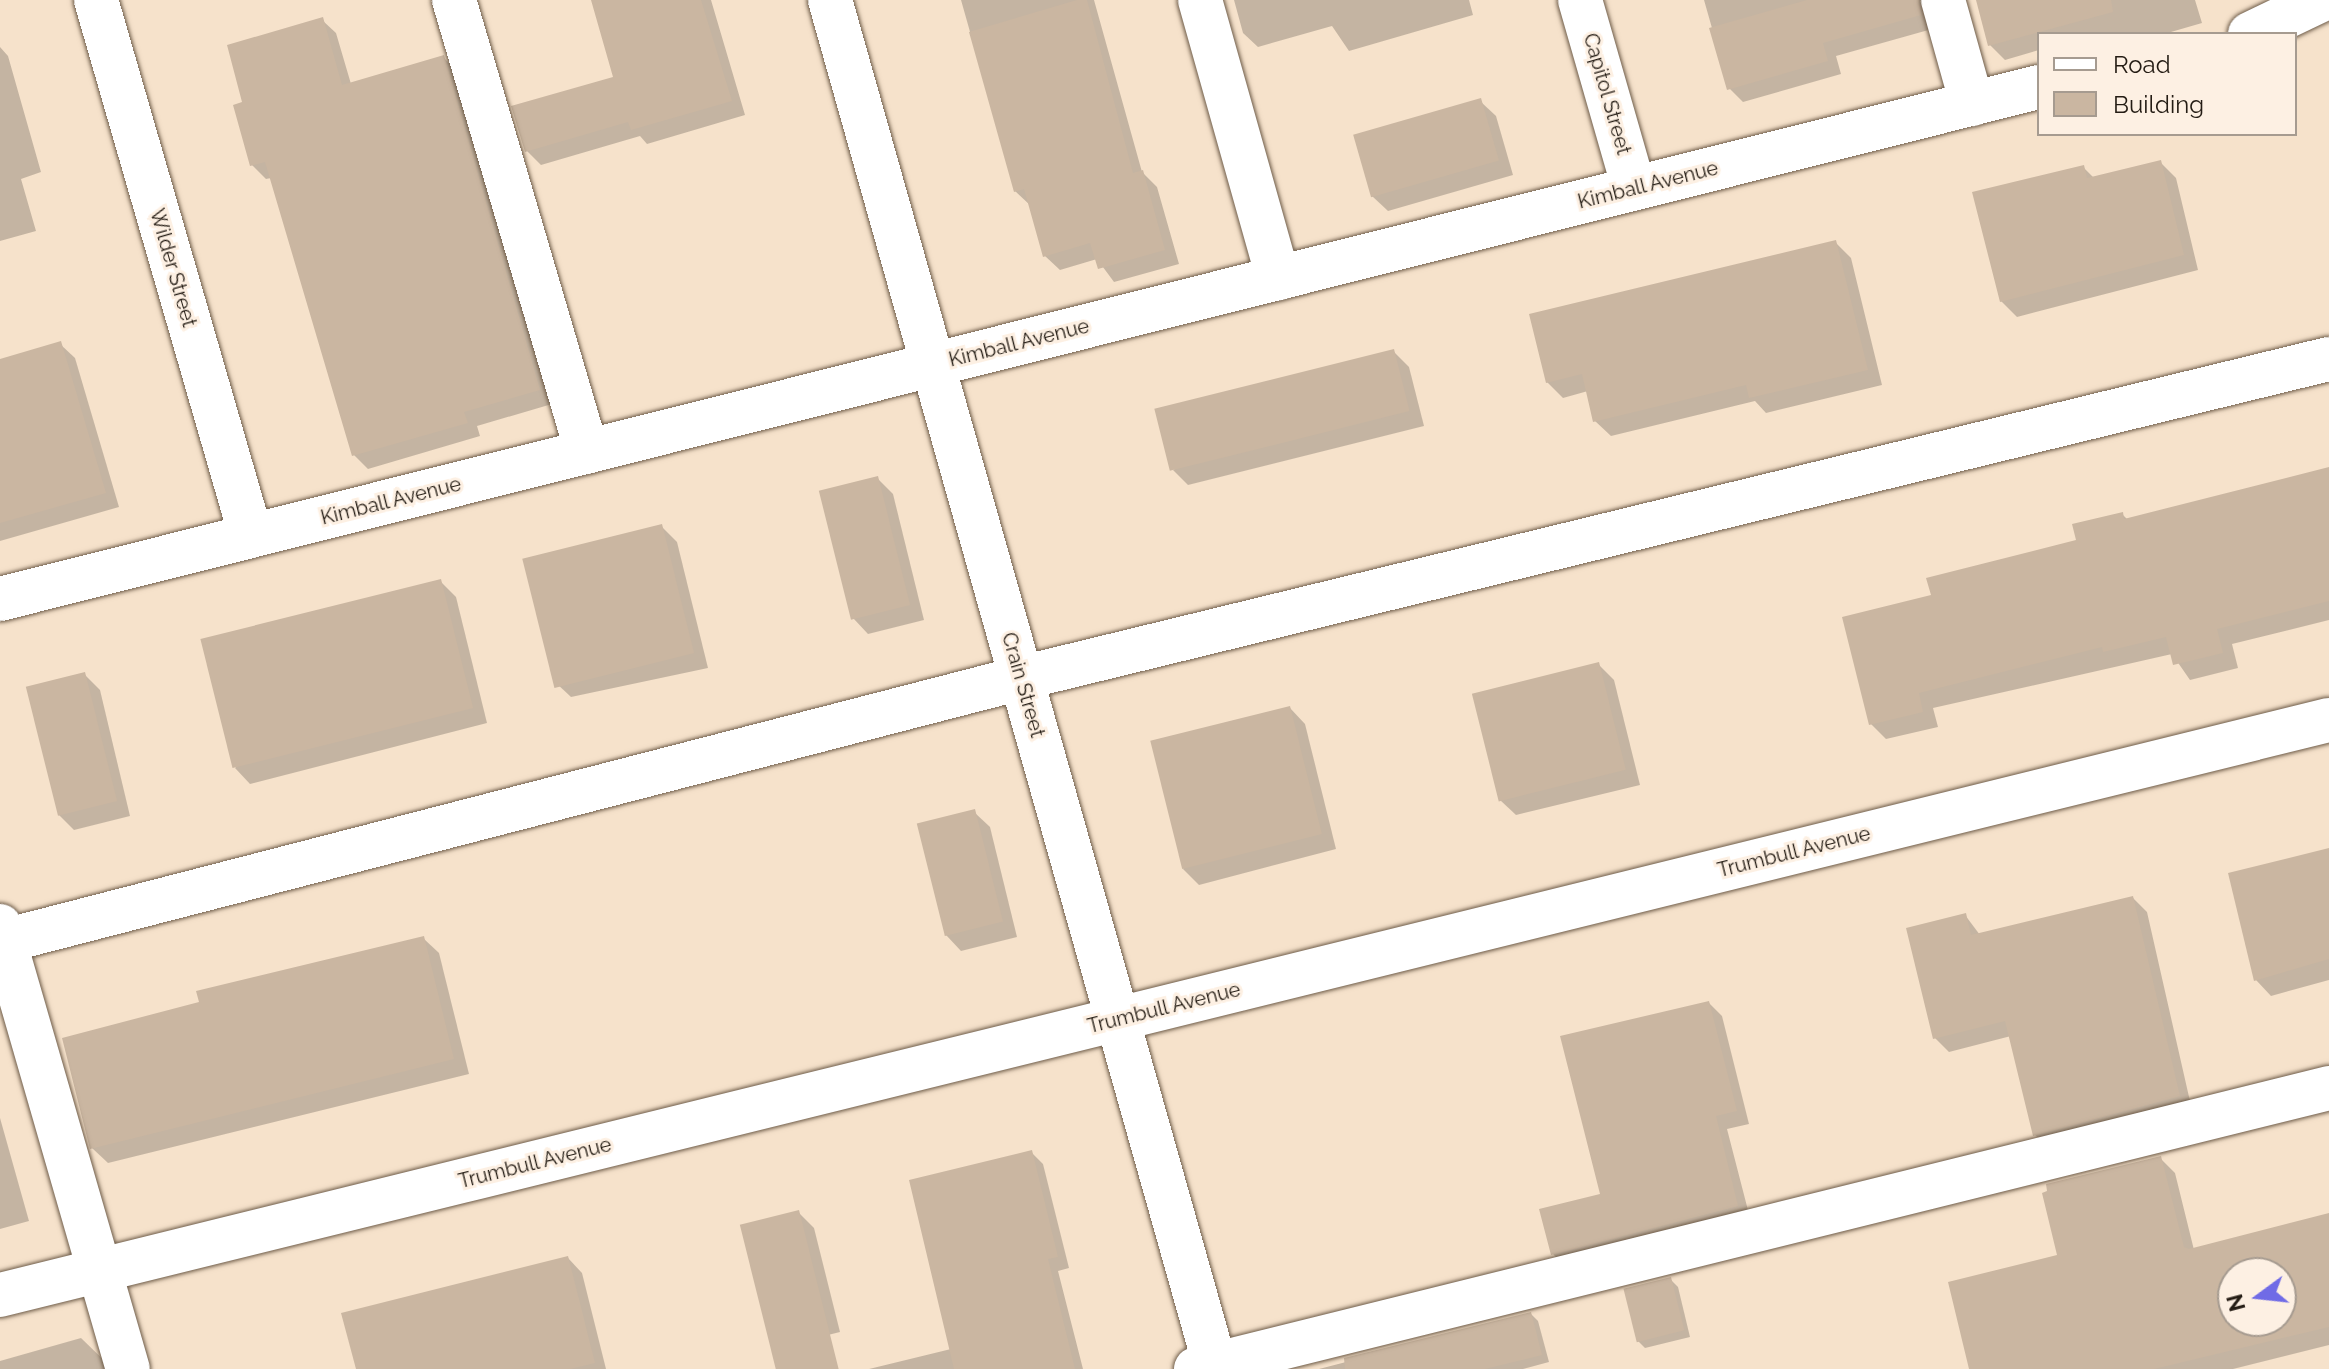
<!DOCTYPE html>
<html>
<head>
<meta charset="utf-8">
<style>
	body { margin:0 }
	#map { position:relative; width:2329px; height:1369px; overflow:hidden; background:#f6e2cb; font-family:Raleway,sans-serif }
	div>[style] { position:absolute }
	.shadow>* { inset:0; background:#0003 }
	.building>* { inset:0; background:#cab6a1; transform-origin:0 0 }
	.roads { filter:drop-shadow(0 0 2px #6e5c49) drop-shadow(0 0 2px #6e5c49) }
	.minor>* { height:44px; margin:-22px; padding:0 22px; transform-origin:22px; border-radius:22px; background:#fff }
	span { translate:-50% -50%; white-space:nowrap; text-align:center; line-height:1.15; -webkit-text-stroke:6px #fdf0e3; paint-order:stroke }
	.street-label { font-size:20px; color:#241c14 }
	.legend { position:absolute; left:2037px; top:32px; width:260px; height:104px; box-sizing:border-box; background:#fdf0e3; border:2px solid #a69b90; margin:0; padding:10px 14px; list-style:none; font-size:24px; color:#241c14 }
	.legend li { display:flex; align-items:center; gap:16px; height:40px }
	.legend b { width:40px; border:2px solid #a69b90 }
	.north { position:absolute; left:2217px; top:1257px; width:80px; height:80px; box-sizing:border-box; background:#fdf0e3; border:2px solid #a69b90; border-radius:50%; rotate:255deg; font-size:22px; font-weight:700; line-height:32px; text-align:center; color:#241c14 }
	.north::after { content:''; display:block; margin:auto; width:28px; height:36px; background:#706be6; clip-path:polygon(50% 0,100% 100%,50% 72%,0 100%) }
</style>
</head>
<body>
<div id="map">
	<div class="shadow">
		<i style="clip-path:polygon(593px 0,711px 0,745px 115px,647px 144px,640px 136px,541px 165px,527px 151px,615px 78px)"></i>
		<i style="clip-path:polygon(961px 0,1094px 0,1142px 172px,1157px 187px,1179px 264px,1114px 282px,1097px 259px,1060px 270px,1045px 256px,1031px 206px,1015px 191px)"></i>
		<i style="clip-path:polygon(1234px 0,1469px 0,1473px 15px,1349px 51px,1332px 26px,1258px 47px,1243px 33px)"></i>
		<i style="clip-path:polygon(1704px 0,1924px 0,1932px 29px,1836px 56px,1841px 74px,1743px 102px,1729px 88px)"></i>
		<i style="clip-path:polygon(1978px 0,2195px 0,2202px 23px,2164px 34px,2039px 34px,2039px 50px,2005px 60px,1990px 45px)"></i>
		<i style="clip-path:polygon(322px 20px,336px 33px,351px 84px,443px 57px,457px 71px,552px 404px,477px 426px,480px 436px,368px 469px,354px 455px,271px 178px,266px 179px,252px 165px,236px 106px,245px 104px)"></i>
		<i style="clip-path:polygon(0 47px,8px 56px,41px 172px,21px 179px,36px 231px,0 241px)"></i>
		<i style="clip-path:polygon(1480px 101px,1496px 116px,1513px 175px,1388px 211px,1372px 196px)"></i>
		<i style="clip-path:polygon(2160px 162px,2176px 178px,2198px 270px,2017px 317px,2001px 301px,2083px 167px,2094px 178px)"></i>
		<i style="clip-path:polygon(1835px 242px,1851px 258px,1882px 385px,1766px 413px,1755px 401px,1611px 436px,1595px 421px,1588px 391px,1563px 398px,1547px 382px)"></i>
		<i style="clip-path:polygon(60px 344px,75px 358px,119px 507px,0 541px,0 361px)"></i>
		<i style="clip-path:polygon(1393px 351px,1409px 367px,1424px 426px,1188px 485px,1173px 470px)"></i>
		<i style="clip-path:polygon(2329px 469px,2329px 620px,2232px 644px,2238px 668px,2190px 680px,2172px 654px,1933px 708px,1938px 727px,1886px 739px,1871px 724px,1933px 597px,2078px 541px,2122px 514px,2128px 520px)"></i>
		<i style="clip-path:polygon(877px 478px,893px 494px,924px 620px,868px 634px,853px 618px)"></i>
		<i style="clip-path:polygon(661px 526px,677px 542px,708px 668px,571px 697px,555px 682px)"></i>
		<i style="clip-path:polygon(440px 581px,456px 597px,487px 723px,250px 784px,235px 768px)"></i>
		<i style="clip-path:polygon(1598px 664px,1614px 680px,1640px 785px,1516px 815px,1500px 800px)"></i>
		<i style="clip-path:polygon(84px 674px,100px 690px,130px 816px,74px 830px,59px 815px)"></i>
		<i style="clip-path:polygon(1290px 708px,1305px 724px,1336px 849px,1199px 885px,1183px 869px)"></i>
		<i style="clip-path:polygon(974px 812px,990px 827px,1017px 937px,961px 951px,946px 935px)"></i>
		<i style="clip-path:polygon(2329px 849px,2329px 980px,2271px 996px,2256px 980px)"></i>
		<i style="clip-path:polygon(2133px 898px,2147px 912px,2192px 1110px,2049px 1148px,2035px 1135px,2011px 1036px,1949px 1052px,1935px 1038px,1965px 915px,1980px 935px)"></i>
		<i style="clip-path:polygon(423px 938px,439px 953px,469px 1074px,108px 1163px,92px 1148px,202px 1004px)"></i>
		<i style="clip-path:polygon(1709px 1003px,1722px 1016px,1749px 1124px,1727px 1129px,1750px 1218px,1565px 1267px,1553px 1254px,1602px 1195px)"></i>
		<i style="clip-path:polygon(0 1118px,29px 1221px,0 1229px)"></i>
		<i style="clip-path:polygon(1031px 1152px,1043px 1164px,1069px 1268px,1058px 1271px,1083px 1369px,869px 1369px,951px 1349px)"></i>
		<i style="clip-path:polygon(evenodd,2160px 1158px,2175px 1173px,2194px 1250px,2329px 1216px,2329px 1345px,2233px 1369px,1971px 1369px,2060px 1256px,2160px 1158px,2233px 1273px,2281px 1273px,2281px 1321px,2233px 1321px,2233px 1273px)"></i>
		<i style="clip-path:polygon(799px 1213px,814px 1228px,840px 1332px,784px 1346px)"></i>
		<i style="clip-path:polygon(568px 1258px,582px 1273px,606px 1369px,358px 1369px)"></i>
		<i style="clip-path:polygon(1670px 1279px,1678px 1287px,1690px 1337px,1645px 1348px,1638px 1341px)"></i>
		<i style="clip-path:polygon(1531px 1314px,1538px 1321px,1549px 1362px,1523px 1369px,1319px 1369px)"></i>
		<i style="clip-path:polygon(81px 1338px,113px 1369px,0 1369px,0 1361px)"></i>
	</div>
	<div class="building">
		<i style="clip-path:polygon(591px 0,701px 0,732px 101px,631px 130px,628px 122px,525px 152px,511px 106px,613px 77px)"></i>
		<i style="clip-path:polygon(1077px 0,1087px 0,1133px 173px,1143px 170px,1165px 250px,1098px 269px,1090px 243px,1043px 257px,1024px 189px,1014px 192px,969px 32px)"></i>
		<i style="clip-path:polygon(1807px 0,1919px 0,1921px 15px,1823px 43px,1828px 61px,1727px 90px,1709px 28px)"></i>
		<i style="clip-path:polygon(1976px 0,2111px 0,2113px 12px,1988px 46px)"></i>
		<i style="clip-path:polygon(323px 17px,342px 85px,444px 55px,540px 390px,464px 412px,468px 423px,352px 456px,265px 162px,250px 166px,233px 105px,242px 102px,227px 45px)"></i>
		<i style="left:1481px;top:98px;width:65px;height:133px;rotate:74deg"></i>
		<i style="clip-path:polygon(2161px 160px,2184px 255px,2000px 302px,1972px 192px,2084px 165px,2087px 178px)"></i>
		<i style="clip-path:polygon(1836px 240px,1868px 370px,1749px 398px,1746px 385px,1593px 422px,1582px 374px,1546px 383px,1529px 314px)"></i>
		<i style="clip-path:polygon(61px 341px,106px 493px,0 523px,0 359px)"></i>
		<i style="left:1394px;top:349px;width:64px;height:247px;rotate:76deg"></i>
		<i style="clip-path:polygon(2329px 467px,2329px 601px,2217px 629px,2223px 653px,2173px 665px,2166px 637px,2103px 652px,2102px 647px,1919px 693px,1923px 712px,1869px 725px,1842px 617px,1931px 595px,1926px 578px,2076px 540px,2072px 524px,2123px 512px,2124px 519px)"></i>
		<i style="left:878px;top:476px;width:133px;height:61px;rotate:76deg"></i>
		<i style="left:662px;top:524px;width:133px;height:144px;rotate:76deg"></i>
		<i style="left:441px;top:579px;width:133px;height:248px;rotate:76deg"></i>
		<i style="left:1599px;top:662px;width:111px;height:131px;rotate:76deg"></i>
		<i style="left:85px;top:672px;width:133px;height:61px;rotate:76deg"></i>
		<i style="left:1290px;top:706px;width:132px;height:144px;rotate:76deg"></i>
		<i style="left:975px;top:809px;width:116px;height:60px;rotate:76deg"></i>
		<i style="clip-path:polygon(2329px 848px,2329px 959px,2254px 981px,2228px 873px)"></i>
		<i style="clip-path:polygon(2133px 896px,2180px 1096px,2033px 1136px,2005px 1021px,1933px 1039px,1906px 928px,1966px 913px,1971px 935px)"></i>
		<i style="clip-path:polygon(424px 936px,454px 1059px,90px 1149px,62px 1038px,199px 1002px,196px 991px)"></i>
		<i style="clip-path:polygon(1709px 1001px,1737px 1111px,1716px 1116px,1738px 1206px,1551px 1255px,1539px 1209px,1600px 1194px,1560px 1036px)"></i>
		<i style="clip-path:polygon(1032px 1150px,1058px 1257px,1048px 1259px,1075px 1369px,954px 1369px,909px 1180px)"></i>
		<i style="clip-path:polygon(evenodd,2161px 1156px,2184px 1247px,2189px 1249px,2329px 1213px,2329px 1327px,2154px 1369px,1969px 1369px,1948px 1282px,2057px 1255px,2042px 1193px,2047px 1191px,2046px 1184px,2161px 1156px,2233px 1273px,2281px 1273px,2281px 1321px,2233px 1321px,2233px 1273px)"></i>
		<i style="left:799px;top:1210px;width:164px;height:61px;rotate:76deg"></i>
		<i style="clip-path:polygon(568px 1256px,595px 1363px,570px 1369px,356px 1369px,341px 1313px)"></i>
		<i style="left:1671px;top:1277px;width:55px;height:49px;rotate:76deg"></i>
		<i style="clip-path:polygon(1531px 1312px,1542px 1355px,1485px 1369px,1345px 1369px,1344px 1358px)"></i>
	</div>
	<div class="roads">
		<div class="minor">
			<i style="left:96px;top:0;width:558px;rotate:73.87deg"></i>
			<i style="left:454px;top:0;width:471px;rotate:73.6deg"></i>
			<i style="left:830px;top:0;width:1422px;rotate:74.25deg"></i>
			<i style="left:1200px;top:0;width:289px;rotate:74.3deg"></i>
			<i style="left:1580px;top:0;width:196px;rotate:74deg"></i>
			<i style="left:1943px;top:0;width:108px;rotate:74.4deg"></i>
			<i style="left:2250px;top:34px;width:79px;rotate:-25.6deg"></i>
			<i style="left:0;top:599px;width:2102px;rotate:-14.1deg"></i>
			<i style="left:0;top:926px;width:461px;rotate:73.9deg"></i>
			<i style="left:4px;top:941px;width:1050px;rotate:-14.5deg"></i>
			<i style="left:1021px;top:678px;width:1346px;rotate:-13.71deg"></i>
			<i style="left:0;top:1295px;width:2399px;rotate:-13.87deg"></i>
			<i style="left:1196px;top:1369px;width:1167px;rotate:-13.93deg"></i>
		</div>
	</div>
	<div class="street-label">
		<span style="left:1607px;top:94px;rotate:74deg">Capitol Street</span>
		<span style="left:1648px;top:185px;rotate:-14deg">Kimball Avenue</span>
		<span style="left:173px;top:268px;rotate:74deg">Wilder Street</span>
		<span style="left:1019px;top:343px;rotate:-14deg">Kimball Avenue</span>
		<span style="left:391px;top:501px;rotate:-14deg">Kimball Avenue</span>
		<span style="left:1023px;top:685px;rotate:74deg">Crain Street</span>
		<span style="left:1794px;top:852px;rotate:-14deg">Trumbull Avenue</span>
		<span style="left:1164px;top:1008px;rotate:-14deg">Trumbull Avenue</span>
		<span style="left:535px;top:1163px;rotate:-14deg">Trumbull Avenue</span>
	</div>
	<ul class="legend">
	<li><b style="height:10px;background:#fff"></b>Road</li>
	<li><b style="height:22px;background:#cab6a1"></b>Building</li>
	</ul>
	<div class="north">N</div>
</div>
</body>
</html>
